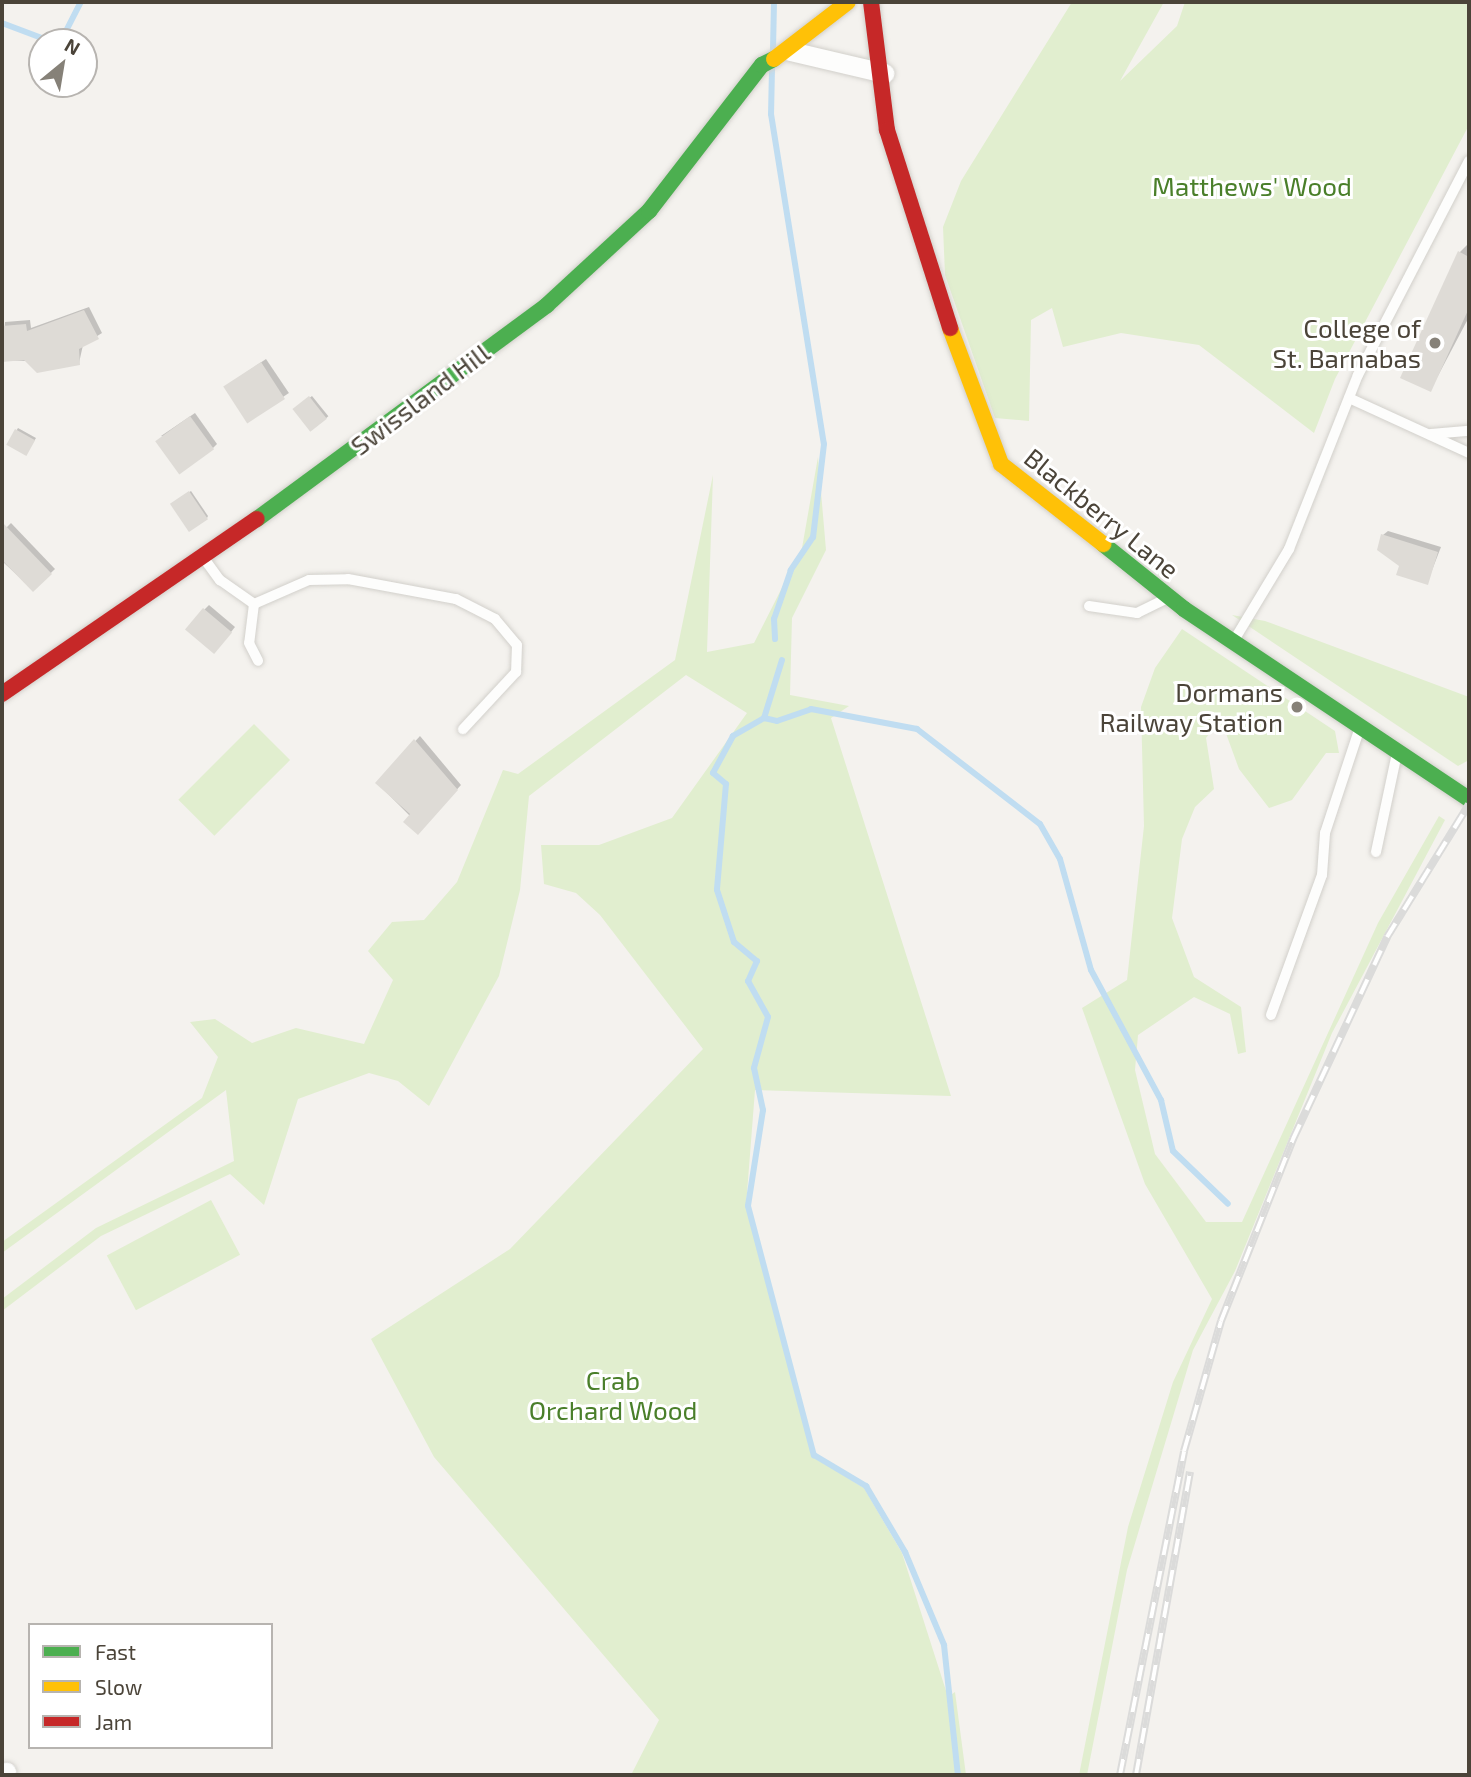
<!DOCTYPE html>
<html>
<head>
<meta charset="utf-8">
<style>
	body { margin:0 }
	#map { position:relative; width:1471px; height:1777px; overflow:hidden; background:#f4f2ee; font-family:"Exo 2",sans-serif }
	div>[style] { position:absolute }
	.green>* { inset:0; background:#e1eecf; transform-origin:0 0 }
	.shadow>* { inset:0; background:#0003; transform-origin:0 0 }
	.stream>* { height:6px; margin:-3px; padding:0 3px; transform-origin:3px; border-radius:3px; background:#c0ddf1 }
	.building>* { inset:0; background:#dedbd6; transform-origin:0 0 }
	.roads { filter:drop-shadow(0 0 2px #d2d0cb) drop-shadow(0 0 2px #d2d0cb) }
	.lane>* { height:10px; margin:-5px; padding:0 5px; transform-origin:5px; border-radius:5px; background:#fdfdfc }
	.street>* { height:19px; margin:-9.5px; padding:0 9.5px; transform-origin:9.5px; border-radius:9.5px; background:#fdfdfc }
	.fast>* { height:16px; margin:-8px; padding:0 8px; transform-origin:8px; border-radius:8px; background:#4caf50 }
	.slow>* { height:16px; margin:-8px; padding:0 8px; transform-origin:8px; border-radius:8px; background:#ffc107 }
	.jam>* { height:16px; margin:-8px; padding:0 8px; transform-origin:8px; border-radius:8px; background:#c62828 }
	.rail>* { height:8px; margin-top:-4px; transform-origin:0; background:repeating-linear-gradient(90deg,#fff 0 16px,#dbdbda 0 32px); box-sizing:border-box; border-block:2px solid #dbdbda }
	.dots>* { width:19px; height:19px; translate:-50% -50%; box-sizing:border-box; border:4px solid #fff; border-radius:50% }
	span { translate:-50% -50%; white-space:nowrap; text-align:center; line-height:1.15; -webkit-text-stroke:6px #fff; paint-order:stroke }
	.park-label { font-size:26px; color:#4a7f2a }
	.poi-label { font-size:26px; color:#4b4439 }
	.right { translate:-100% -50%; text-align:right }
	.street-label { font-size:26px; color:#4b4439 }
	.frame { position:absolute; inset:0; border:4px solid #4b4439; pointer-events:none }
	.legend { position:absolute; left:28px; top:1623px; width:245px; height:126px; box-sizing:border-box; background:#fff; border:2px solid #b7b4b0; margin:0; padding:9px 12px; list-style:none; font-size:21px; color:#4b4439 }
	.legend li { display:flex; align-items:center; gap:14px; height:35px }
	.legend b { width:35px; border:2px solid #b7b4b0 }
	.north { position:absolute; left:28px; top:28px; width:70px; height:70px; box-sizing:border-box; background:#fff; border:2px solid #b7b4b0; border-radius:50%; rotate:30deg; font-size:19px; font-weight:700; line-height:28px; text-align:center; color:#4b4439 }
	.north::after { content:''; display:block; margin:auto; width:24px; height:32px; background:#868178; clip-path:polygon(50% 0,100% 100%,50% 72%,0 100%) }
</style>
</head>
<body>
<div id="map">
	<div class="green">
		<i style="clip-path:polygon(1072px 2px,1164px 2px,1120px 81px,1177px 26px,1185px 2px,1469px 2px,1469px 125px,1335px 379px,1314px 433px,1199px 345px,1121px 333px,1063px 347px,1052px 308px,1031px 320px,1029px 421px,995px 418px,945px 275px,943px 227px,961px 181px)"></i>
		<i style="clip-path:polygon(818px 457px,826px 550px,792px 618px,790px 695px,849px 706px,831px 718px,951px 1096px,755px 1090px,746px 1206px,812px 1456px,864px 1488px,902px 1553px,948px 1697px,955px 1692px,966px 1775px,631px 1775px,659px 1720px,434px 1457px,371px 1339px,510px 1249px,703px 1049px,600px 915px,576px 893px,544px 884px,541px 845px,599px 845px,672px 818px,747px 713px,686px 675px,529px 796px,520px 890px,499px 976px,429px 1106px,398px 1081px,369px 1073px,298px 1099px,264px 1205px,230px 1174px,101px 1236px,2px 1311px,2px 1299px,96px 1228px,234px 1161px,226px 1090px,2px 1253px,2px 1242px,202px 1098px,218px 1057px,190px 1022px,215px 1019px,252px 1043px,296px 1028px,364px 1044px,393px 980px,368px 951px,392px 922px,424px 920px,457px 882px,503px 770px,518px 774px,675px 660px,713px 475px,707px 652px,754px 643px,802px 548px)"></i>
		<i style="clip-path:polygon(1232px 615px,1265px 621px,1469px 697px,1469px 760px,1458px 766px)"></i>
		<i style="clip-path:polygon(1182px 629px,1335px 731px,1339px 753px,1326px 753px,1292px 800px,1269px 808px,1239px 769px,1224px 728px,1215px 726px,1206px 738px,1214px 789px,1195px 807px,1182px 839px,1172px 918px,1194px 977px,1241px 1007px,1246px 1052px,1238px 1054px,1230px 1014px,1194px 997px,1138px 1035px,1135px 1070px,1155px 1154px,1206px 1222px,1242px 1222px,1378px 923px,1439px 816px,1445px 820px,1332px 1033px,1235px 1271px,1193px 1350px,1127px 1570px,1087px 1775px,1079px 1775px,1128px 1527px,1173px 1382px,1212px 1299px,1145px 1184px,1082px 1008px,1127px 980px,1144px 826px,1141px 707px,1155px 668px)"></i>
		<i style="left:254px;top:724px;width:51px;height:107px;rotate:45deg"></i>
		<i style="left:211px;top:1200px;width:62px;height:118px;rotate:62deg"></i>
	</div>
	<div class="shadow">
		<i style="clip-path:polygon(1469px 243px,1469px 317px,1431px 389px,1459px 253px)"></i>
		<i style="clip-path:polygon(89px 307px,102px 333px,83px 345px,79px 363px,2px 360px,5px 322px,30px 320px,31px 328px)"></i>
		<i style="left:266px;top:359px;width:41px;height:49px;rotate:56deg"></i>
		<i style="left:312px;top:396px;width:26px;height:21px;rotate:51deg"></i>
		<i style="clip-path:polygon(195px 413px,217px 444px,213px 448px,161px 436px)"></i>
		<i style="clip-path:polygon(18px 428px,36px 438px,27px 452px,8px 444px)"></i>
		<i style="clip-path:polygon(191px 491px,208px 516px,207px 518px,174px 503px)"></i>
		<i style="clip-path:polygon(11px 523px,55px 569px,33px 590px,2px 561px,2px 532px)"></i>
		<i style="clip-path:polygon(1388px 531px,1441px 547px,1427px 583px,1401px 565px,1383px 535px)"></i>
		<i style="clip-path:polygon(209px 605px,235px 627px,219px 647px,204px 610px)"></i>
		<i style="clip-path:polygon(420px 736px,461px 785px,422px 828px,377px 783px)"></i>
	</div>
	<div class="stream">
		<i style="left:2px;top:23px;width:51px;rotate:20.6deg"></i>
		<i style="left:50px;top:41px;width:19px;rotate:-32deg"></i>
		<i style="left:66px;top:31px;width:33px;rotate:-63deg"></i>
		<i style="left:773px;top:50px;width:48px;rotate:-88.8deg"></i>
		<i style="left:772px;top:68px;width:46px;rotate:91.2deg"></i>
		<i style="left:771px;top:114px;width:334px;rotate:80.9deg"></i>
		<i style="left:824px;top:444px;width:94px;rotate:96.7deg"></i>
		<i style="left:813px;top:537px;width:40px;rotate:124deg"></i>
		<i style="left:791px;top:570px;width:52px;rotate:109.1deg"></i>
		<i style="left:774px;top:619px;width:20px;rotate:87deg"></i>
		<i style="left:782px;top:660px;width:61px;rotate:107.2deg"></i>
		<i style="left:764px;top:718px;width:36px;rotate:150deg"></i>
		<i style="left:733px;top:736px;width:42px;rotate:118.4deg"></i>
		<i style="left:713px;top:773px;width:17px;rotate:40deg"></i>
		<i style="left:726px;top:784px;width:106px;rotate:94.9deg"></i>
		<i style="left:717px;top:890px;width:55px;rotate:71.9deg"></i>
		<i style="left:734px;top:942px;width:30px;rotate:40deg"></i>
		<i style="left:757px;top:961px;width:22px;rotate:114deg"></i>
		<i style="left:748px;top:981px;width:41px;rotate:60.9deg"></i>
		<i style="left:768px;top:1017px;width:53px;rotate:105.4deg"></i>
		<i style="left:754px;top:1068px;width:43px;rotate:77.9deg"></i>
		<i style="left:763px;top:1110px;width:97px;rotate:98.9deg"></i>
		<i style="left:748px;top:1206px;width:258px;rotate:75.2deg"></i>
		<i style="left:814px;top:1455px;width:61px;rotate:30.8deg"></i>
		<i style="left:866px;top:1486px;width:77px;rotate:59.4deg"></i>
		<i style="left:905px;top:1552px;width:101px;rotate:67.2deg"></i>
		<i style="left:944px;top:1645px;width:131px;rotate:83.9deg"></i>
		<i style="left:764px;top:718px;width:13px;rotate:13deg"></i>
		<i style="left:777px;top:721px;width:36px;rotate:-19deg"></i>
		<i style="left:811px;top:709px;width:108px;rotate:10.7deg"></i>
		<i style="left:917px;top:729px;width:155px;rotate:37.7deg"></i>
		<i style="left:1040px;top:824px;width:40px;rotate:60.3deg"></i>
		<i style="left:1060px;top:859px;width:115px;rotate:74.4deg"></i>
		<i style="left:1091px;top:970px;width:148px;rotate:61.7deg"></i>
		<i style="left:1161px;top:1100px;width:52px;rotate:76.8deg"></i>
		<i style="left:1173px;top:1151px;width:76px;rotate:43.9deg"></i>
	</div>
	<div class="building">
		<i style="clip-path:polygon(1458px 251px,1469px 257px,1469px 308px,1431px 392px,1400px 378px)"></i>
		<i style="clip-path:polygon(84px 310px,99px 339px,79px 349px,80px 365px,37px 373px,24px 360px,2px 362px,2px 326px,26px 324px,27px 331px)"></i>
		<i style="left:261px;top:362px;width:44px;height:45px;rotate:57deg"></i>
		<i style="left:309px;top:396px;width:29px;height:21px;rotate:52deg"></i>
		<i style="left:190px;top:416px;width:41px;height:43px;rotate:54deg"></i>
		<i style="left:15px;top:429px;width:23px;height:18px;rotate:29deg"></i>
		<i style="left:189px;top:491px;width:34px;height:23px;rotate:56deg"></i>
		<i style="clip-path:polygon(2px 522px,52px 574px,33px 592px,2px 560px)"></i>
		<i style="clip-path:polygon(1381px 534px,1438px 552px,1428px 585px,1396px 575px,1399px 566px,1377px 550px)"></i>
		<i style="left:203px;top:608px;width:38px;height:28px;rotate:40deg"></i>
		<i style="clip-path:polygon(414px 739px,458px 790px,418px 835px,403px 822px,410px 814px,375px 783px)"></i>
	</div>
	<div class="roads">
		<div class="lane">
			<i style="left:1349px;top:398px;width:132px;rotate:24.6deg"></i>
			<i style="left:1431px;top:434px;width:38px;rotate:-5deg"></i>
			<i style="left:203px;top:557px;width:29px;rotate:54deg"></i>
			<i style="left:220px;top:580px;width:42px;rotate:35.2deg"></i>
			<i style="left:254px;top:604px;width:60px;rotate:-23.6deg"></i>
			<i style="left:309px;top:580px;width:39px;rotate:-1deg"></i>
			<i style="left:348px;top:579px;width:110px;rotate:10.5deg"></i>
			<i style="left:456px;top:599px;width:44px;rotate:27.1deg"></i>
			<i style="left:495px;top:619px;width:34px;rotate:50deg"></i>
			<i style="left:517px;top:645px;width:27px;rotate:92deg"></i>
			<i style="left:516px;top:672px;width:78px;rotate:132.9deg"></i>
			<i style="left:254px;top:604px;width:39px;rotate:97deg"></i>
			<i style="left:249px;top:643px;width:20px;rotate:63deg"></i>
			<i style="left:1089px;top:606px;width:49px;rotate:8.3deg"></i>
			<i style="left:1137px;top:613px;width:34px;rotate:-26deg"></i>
			<i style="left:1233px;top:642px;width:109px;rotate:-58.9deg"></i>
			<i style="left:1289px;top:549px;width:187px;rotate:-68.4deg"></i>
			<i style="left:1358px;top:375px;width:241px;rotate:-62.6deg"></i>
			<i style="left:1376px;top:852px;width:101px;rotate:-78deg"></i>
			<i style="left:1271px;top:1015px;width:149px;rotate:-70deg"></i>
			<i style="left:1322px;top:875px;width:42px;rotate:-85.9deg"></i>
			<i style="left:1325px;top:833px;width:112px;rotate:-71.7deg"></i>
		</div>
		<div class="street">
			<i style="left:790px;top:51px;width:97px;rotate:13.2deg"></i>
			<i style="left:4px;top:1775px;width:4px;rotate:-56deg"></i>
		</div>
		<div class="fast">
			<i style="left:257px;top:519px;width:360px;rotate:-36.4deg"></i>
			<i style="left:547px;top:305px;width:139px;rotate:-42.7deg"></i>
			<i style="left:649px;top:211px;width:185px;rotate:-52.3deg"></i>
			<i style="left:762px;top:65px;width:13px;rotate:-27deg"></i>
			<i style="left:1103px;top:544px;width:104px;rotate:38.7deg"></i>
			<i style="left:1184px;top:609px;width:343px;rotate:33.7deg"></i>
		</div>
		<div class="slow">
			<i style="left:774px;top:59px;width:93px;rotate:-37.6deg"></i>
			<i style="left:950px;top:328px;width:145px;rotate:69.4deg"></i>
			<i style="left:1001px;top:464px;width:130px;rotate:38.1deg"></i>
		</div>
		<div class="jam">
			<i style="left:871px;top:2px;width:129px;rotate:82.9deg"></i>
			<i style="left:887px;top:130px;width:208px;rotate:72.3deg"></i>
			<i style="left:2px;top:694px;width:309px;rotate:-34.5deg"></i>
		</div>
	</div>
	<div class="rail">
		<i style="left:1120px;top:1775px;width:330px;rotate:-78.8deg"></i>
		<i style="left:1184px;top:1451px;width:135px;rotate:-74.1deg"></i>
		<i style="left:1221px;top:1321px;width:196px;rotate:-68.4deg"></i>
		<i style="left:1293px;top:1139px;width:223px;rotate:-65deg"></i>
		<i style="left:1387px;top:937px;width:156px;rotate:-58.3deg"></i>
		<i style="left:1136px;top:1775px;width:308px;rotate:-79.9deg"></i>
	</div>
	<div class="dots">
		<i style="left:1435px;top:343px;background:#868178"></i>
		<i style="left:1297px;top:707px;background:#868178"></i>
	</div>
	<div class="park-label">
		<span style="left:1252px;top:186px">Matthews' Wood</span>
		<span style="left:613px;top:1395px">Crab<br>Orchard Wood</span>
	</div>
	<div class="poi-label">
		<span class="right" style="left:1421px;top:343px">College of<br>St. Barnabas</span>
		<span class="right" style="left:1283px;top:707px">Dormans<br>Railway Station</span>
	</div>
	<div class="street-label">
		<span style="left:420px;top:399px;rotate:-37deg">Swissland Hill</span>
		<span style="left:1102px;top:513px;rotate:39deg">Blackberry Lane</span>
	</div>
	<div class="frame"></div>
	<ul class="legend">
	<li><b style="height:9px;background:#4caf50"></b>Fast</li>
	<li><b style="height:9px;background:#ffc107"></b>Slow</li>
	<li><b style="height:9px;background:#c62828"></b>Jam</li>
	</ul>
	<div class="north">N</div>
</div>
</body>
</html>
